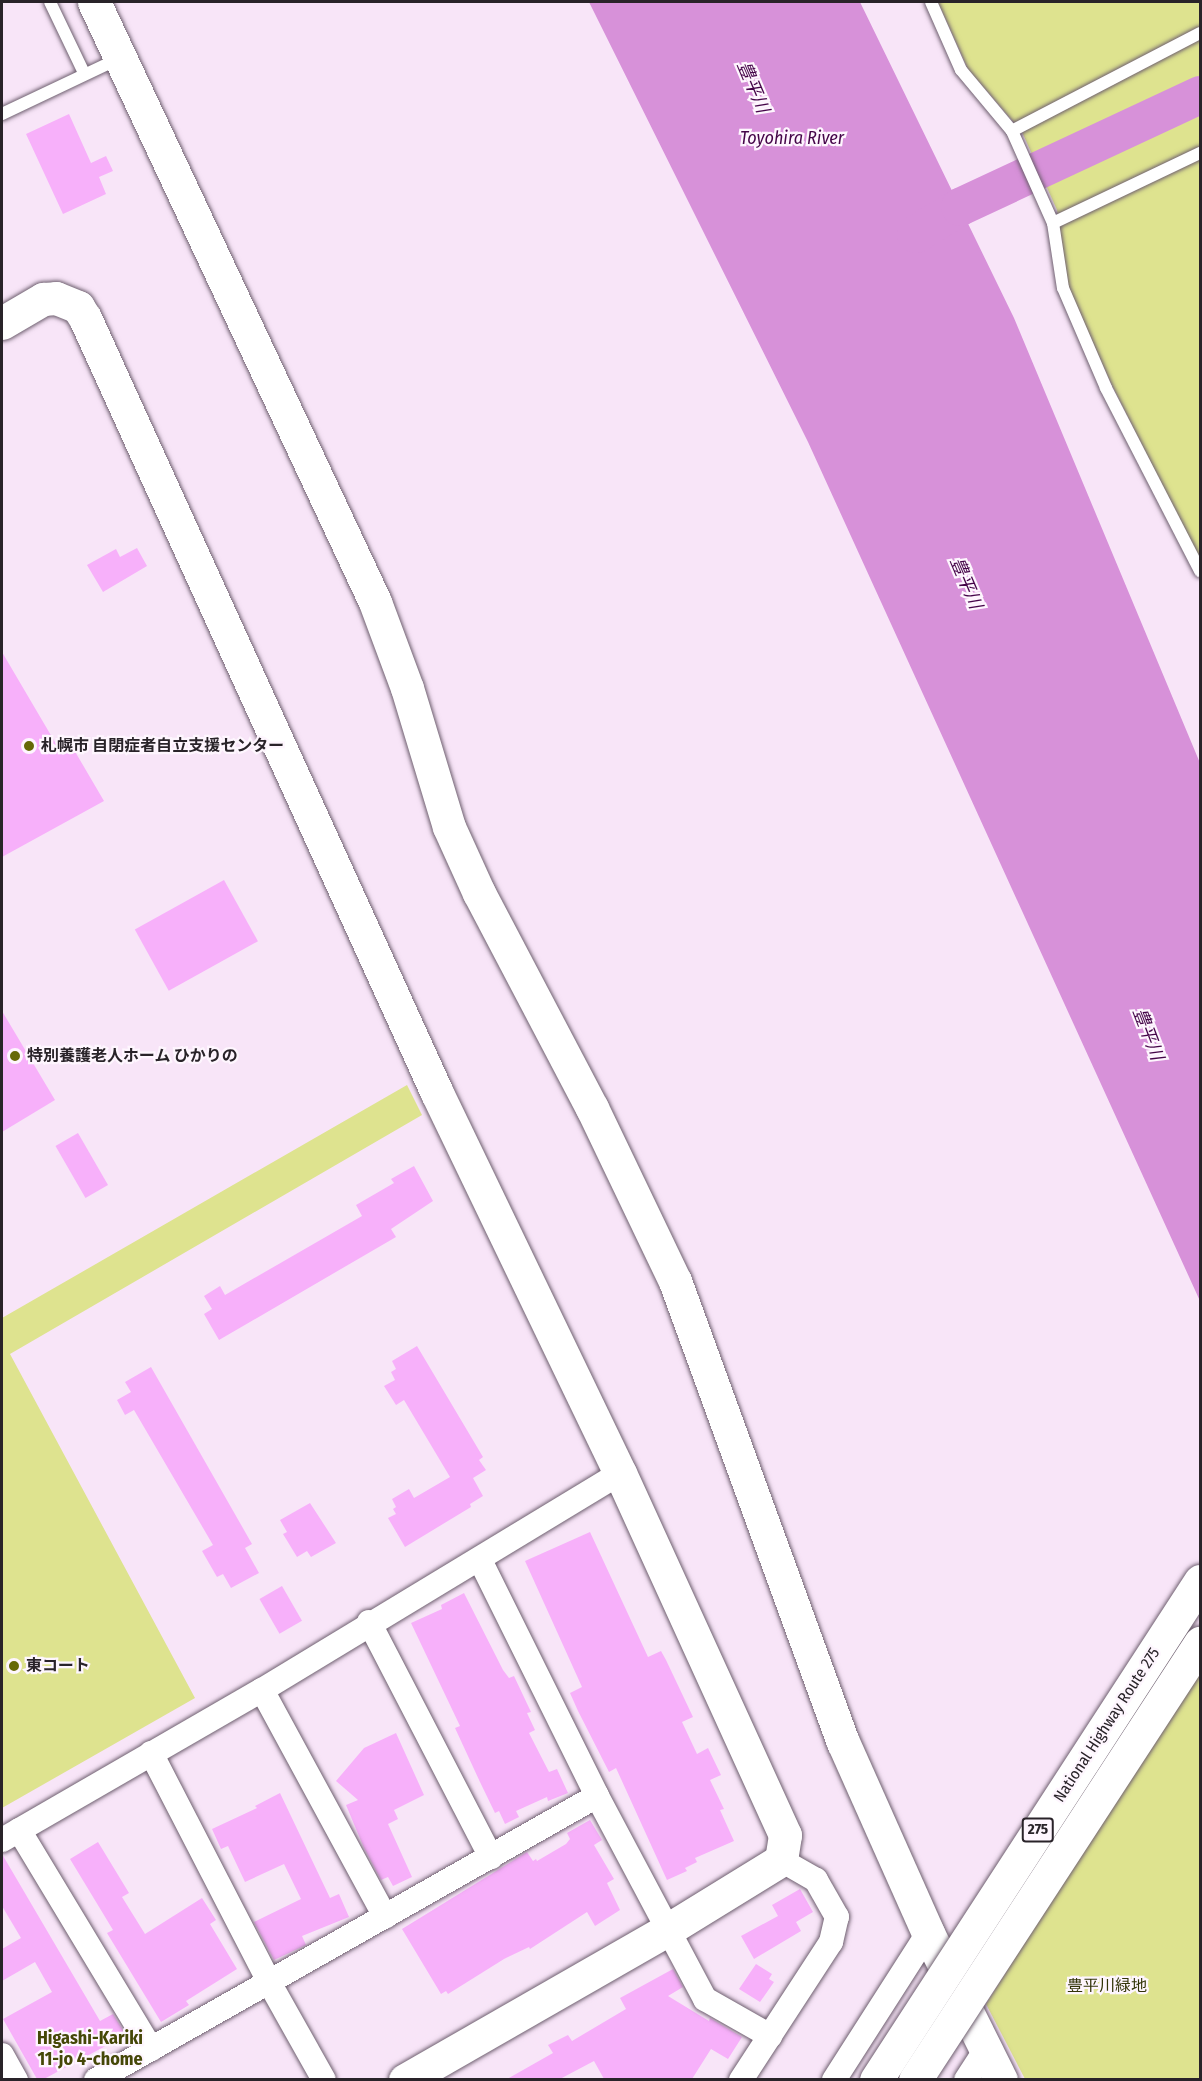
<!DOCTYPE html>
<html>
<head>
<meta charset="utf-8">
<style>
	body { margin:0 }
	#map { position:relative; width:1202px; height:2081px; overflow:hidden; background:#f8e5f8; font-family:"Fira Sans Condensed","Noto Sans JP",sans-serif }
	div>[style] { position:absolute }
	.green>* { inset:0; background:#dee38f }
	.water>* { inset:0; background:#d791d9 }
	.river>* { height:38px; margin:-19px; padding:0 19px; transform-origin:19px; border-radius:19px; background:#d791d9 }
	.building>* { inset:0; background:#f7b0fa; transform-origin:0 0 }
	.roads { filter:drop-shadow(0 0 2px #6e5f6f) drop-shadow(0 0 2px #6e5f6f) }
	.lane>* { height:12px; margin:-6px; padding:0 6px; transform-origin:6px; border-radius:6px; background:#fff }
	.street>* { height:24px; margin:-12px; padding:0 12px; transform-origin:12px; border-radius:12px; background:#fff }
	.secondary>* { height:33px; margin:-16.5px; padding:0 16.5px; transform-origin:16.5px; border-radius:16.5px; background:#fff }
	.bridges { filter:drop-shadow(0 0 2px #6e5f6f) drop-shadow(0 0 2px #6e5f6f) }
	.highway-bridge>* { height:33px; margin:-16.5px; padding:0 16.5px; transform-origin:16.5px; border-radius:16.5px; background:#fff }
	.dots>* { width:16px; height:16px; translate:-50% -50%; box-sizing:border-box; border:3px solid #fef6fe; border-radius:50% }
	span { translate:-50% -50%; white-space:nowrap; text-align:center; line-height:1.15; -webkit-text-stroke:4.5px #fef6fe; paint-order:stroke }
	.shield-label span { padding:2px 4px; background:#fef6fe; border:2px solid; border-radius:4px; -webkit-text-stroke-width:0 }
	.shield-label { font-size:15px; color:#292329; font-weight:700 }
	.poi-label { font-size:16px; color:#292329; font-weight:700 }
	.left { translate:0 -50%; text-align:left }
	.street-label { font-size:16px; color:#292329 }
	.park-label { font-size:16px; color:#323408 }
	.water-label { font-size:18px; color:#450549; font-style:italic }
	.neighbourhood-label { font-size:18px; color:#454707; font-weight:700 }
	.frame { position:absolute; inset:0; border:3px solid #292329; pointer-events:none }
</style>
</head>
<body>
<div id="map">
	<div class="green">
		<i style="clip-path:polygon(938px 2px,1200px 2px,1200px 561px,1110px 381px,1069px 289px,1057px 210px,1022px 132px,968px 69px)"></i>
		<i style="clip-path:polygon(407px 1085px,422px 1115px,10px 1354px,195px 1698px,2px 1808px,2px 1318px)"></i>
		<i style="clip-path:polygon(1200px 1664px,1200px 2079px,1025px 2079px,986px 2004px)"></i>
	</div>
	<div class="water">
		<i style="clip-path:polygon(589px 2px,860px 2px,1014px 318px,1200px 763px,1200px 1301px,808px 442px)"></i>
	</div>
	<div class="river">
		<i style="left:916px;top:234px;width:52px;rotate:-31.5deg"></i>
		<i style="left:960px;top:207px;width:265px;rotate:-25deg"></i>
	</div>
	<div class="building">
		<i style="clip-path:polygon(69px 114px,91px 163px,106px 156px,113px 171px,99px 177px,106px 194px,63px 214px,26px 134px)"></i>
		<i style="clip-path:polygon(137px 548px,147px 566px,103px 592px,87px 565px,116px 549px,120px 557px)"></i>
		<i style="clip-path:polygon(2px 652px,59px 749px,70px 743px,104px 801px,2px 857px)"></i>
		<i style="left:224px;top:880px;width:70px;height:102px;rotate:61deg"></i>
		<i style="clip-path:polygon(2px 1011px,55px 1100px,2px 1132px)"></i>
		<i style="left:78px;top:1133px;width:60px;height:26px;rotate:60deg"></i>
		<i style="clip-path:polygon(414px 1166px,433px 1201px,391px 1229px,396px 1237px,219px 1340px,204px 1314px,212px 1309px,204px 1296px,220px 1286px,225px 1295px,362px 1216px,356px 1205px,394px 1183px,391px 1179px)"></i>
		<i style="clip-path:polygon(417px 1346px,483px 1457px,479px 1460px,486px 1470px,473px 1478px,483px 1496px,470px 1504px,471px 1507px,405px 1547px,388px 1518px,396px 1514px,393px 1509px,396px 1507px,392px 1499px,409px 1489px,414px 1498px,450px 1477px,404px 1400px,396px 1405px,384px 1386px,395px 1380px,391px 1372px,396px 1369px,392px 1361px)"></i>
		<i style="clip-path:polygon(151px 1367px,252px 1544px,245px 1548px,259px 1573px,231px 1588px,223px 1574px,217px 1577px,202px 1551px,213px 1545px,134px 1410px,125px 1415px,117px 1400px,131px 1392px,125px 1382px)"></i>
		<i style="clip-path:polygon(310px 1503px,336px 1543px,311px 1557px,307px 1551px,297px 1557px,283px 1534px,287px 1532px,280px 1520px)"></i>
		<i style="clip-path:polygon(590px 1532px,648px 1657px,661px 1651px,666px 1660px,693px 1717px,682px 1722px,697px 1754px,708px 1748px,721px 1775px,710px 1780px,724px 1809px,720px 1810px,734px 1841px,695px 1858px,697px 1862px,685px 1868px,687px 1871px,667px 1880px,616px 1768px,609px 1772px,578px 1711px,570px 1693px,582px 1687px,525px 1561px)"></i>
		<i style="left:282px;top:1586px;width:40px;height:26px;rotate:60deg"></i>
		<i style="clip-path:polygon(464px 1593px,503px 1670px,509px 1678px,514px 1676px,531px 1712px,527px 1713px,535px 1730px,529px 1733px,549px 1772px,557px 1769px,568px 1793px,548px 1801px,547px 1797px,516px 1811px,519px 1817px,505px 1824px,499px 1811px,495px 1813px,480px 1782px,455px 1728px,460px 1726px,411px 1623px,442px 1609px,441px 1605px)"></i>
		<i style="clip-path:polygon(396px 1733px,424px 1795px,394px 1810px,398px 1819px,388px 1824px,412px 1877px,393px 1886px,388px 1877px,381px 1880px,364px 1848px,346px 1805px,358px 1800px,336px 1781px,364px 1748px)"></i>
		<i style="clip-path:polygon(280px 1793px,330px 1898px,339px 1894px,349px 1917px,302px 1936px,306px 1945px,274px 1960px,254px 1922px,301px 1899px,284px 1864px,245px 1882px,228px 1846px,221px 1849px,212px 1829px,257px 1808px,255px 1806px)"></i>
		<i style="clip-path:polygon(590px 1820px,602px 1840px,594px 1845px,614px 1879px,607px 1883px,620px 1910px,595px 1926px,587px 1912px,530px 1949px,529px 1947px,504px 1959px,448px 1994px,446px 1991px,441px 1994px,402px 1929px,527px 1852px,533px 1861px,536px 1859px,537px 1861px,566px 1844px,570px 1839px,567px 1833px)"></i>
		<i style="clip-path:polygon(98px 1842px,129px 1893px,122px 1897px,145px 1934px,202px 1898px,216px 1920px,210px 1924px,237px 1969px,186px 2001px,189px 2005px,161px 2022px,107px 1933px,113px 1930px,70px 1859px)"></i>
		<i style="clip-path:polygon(2px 1854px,100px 2021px,113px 2014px,126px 2035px,44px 2079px,37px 2079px,3px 2019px,52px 1992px,35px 1962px,2px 1981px,2px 1949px,21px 1938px,2px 1906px)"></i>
		<i style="clip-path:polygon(800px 1889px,813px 1912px,796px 1922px,801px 1931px,754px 1959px,741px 1936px,778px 1916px,772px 1905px)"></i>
		<i style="clip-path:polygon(756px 1964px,772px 1974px,769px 1979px,774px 1982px,760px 2002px,739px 1989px)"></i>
		<i style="clip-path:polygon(673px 1969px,683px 1987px,668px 1996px,709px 2021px,710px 2018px,742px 2037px,728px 2059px,711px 2049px,692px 2079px,604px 2079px,594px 2061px,560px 2079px,507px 2079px,553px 2053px,548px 2045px,568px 2035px,572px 2041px,626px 2009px,620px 1998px)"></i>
	</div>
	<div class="roads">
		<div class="lane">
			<i style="left:50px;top:2px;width:79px;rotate:64.4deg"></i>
			<i style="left:931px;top:2px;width:74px;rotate:66.2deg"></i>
			<i style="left:961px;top:70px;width:80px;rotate:50.1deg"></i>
			<i style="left:1200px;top:33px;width:212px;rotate:152.5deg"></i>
			<i style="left:1012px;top:131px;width:101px;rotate:66deg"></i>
			<i style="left:1053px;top:223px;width:163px;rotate:-25.5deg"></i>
			<i style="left:2px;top:114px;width:131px;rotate:-25.4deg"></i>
			<i style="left:1053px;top:223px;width:66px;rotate:81.3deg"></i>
			<i style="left:1063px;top:288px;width:109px;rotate:66.7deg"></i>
			<i style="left:1106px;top:388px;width:206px;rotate:62.8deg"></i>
		</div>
		<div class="street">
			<i style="left:480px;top:1560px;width:263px;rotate:63.6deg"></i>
			<i style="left:597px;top:1796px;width:230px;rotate:62deg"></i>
			<i style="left:705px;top:1999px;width:75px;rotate:29.6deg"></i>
			<i style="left:369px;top:1622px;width:265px;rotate:62.6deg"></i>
			<i style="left:262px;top:1690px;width:258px;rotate:61.5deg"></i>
			<i style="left:151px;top:1753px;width:258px;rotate:62.7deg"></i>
			<i style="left:269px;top:1982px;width:112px;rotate:60.7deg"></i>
			<i style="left:19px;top:1830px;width:256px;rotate:58.9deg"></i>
			<i style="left:2px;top:1840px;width:300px;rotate:-30deg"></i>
			<i style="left:262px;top:1690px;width:419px;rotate:-31.2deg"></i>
			<i style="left:2px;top:2055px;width:29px;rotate:61deg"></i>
			<i style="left:96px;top:2080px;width:576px;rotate:-29.55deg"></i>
			<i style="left:741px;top:2080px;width:165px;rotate:-56.9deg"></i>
			<i style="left:831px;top:1942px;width:26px;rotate:-77deg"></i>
			<i style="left:837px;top:1917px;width:43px;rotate:-119.6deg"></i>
			<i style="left:816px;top:1880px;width:40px;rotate:-150.3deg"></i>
			<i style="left:834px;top:2080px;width:174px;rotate:-57.4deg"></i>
			<i style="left:966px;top:2080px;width:37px;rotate:-57deg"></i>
		</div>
		<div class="secondary">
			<i style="left:94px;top:2px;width:663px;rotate:64.9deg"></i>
			<i style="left:375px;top:602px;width:92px;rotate:69.6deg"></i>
			<i style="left:407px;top:688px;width:145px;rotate:73.2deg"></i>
			<i style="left:449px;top:827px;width:72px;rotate:65.6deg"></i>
			<i style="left:479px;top:893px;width:243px;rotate:62.3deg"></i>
			<i style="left:592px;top:1108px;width:192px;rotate:64.4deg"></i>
			<i style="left:675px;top:1281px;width:491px;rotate:70deg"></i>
			<i style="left:843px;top:1742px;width:209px;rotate:66deg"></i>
			<i style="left:928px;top:1933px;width:164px;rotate:63.6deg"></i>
			<i style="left:2px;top:323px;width:48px;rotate:-30.3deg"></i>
			<i style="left:43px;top:299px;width:13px;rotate:-4deg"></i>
			<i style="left:56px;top:298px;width:24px;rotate:22deg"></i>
			<i style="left:78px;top:307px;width:13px;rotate:58deg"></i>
			<i style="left:85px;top:318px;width:851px;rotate:65.57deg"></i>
			<i style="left:437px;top:1093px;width:422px;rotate:64.3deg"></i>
			<i style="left:620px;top:1473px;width:398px;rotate:65.5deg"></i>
			<i style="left:785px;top:1835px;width:25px;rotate:99deg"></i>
			<i style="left:781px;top:1860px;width:134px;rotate:148.4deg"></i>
			<i style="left:667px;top:1930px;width:302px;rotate:150.2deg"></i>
		</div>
	</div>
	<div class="bridges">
		<div class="highway-bridge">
			<i style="left:876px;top:2080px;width:595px;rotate:-57deg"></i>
			<i style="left:915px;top:2080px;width:522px;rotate:-56.89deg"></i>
		</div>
	</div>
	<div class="dots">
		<i style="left:29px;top:746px;background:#666907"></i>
		<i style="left:15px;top:1056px;background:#666907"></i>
		<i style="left:14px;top:1666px;background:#666907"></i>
	</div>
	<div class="shield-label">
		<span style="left:1038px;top:1830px">275</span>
	</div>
	<div class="poi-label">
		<span class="left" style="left:41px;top:746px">札幌市 自閉症者自立支援センター</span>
		<span class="left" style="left:27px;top:1056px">特別養護老人ホーム ひかりの</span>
		<span class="left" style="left:26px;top:1666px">東コート</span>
	</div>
	<div class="street-label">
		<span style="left:1107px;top:1725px;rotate:-57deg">National Highway Route 275</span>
	</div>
	<div class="park-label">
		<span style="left:1107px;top:1986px">豊平川緑地</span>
	</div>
	<div class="water-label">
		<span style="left:753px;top:87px;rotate:67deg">豊平川</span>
		<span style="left:792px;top:138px">Toyohira River</span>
		<span style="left:966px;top:583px;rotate:67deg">豊平川</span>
		<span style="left:1148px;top:1034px;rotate:69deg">豊平川</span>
	</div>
	<div class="neighbourhood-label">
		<span style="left:90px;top:2049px">Higashi-Kariki<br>11-jo 4-chome</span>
	</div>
	<div class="frame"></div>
</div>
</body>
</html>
